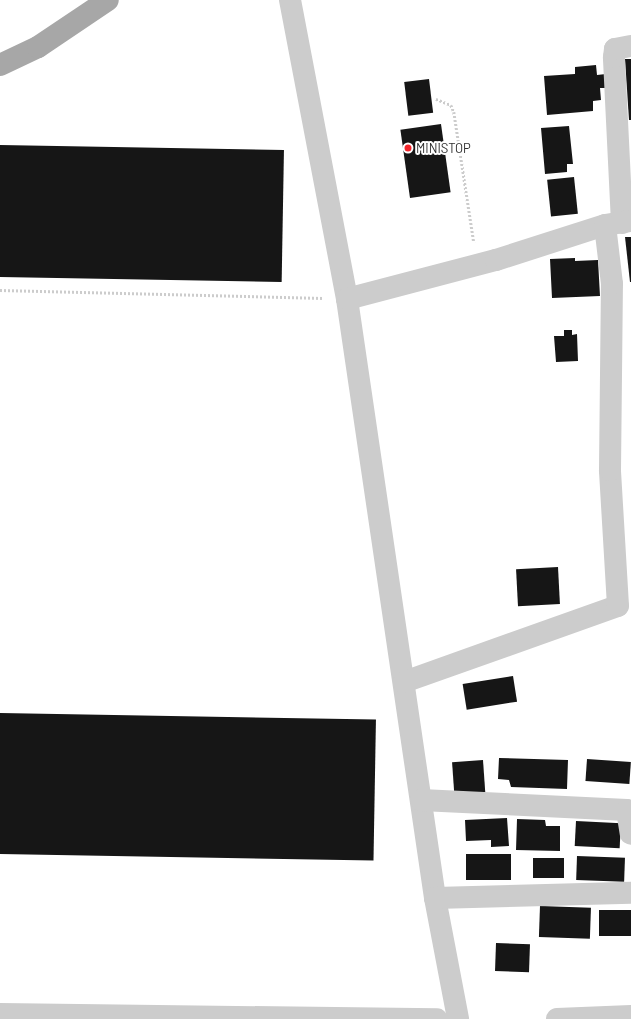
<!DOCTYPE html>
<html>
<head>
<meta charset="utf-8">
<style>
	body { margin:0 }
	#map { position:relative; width:631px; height:1019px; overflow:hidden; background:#fff; font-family:Barlow,sans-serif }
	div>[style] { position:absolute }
	.building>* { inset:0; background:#161616; transform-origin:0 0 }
	.path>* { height:2.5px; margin-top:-1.25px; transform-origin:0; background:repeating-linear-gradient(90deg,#ccc 0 2px,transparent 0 4px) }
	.minor>* { height:22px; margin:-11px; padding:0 11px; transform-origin:11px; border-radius:11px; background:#ccc }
	.major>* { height:22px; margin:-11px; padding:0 11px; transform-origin:11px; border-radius:11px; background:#a7a7a7 }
	.dots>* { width:11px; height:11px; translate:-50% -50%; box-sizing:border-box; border:2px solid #fff; border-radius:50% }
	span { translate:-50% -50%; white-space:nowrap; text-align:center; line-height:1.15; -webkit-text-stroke:4px #fff; paint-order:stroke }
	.poi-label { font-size:13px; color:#2f2f2f }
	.left { translate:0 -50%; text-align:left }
</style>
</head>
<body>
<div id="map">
	<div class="building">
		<i style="clip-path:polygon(625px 59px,631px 59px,631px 120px,629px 120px)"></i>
		<i style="clip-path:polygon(596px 65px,597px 75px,606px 74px,607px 88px,600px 88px,601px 100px,593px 101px,593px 111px,547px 115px,544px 76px,575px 74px,575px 67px)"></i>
		<i style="left:429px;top:79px;width:34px;height:25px;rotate:83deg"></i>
		<i style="left:441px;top:124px;width:69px;height:41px;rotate:82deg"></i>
		<i style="clip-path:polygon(569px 126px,573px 164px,567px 164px,567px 172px,545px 174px,541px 128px)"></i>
		<i style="left:0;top:145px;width:284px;height:132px;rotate:1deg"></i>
		<i style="left:574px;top:177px;width:37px;height:27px;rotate:84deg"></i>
		<i style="clip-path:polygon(625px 237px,631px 237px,631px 282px,630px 282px)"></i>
		<i style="clip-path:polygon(575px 258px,575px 261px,598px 260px,600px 296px,552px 298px,550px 259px)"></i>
		<i style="clip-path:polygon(564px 330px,572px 330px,572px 335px,577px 334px,578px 361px,556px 362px,554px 336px,564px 336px)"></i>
		<i style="left:558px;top:567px;width:37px;height:42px;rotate:87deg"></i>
		<i style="left:513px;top:676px;width:26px;height:51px;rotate:81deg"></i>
		<i style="left:0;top:713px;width:376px;height:141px;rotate:1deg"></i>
		<i style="clip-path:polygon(499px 758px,568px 760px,567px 789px,511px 787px,509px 780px,498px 779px)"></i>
		<i style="left:587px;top:759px;width:44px;height:22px;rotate:4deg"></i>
		<i style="left:483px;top:760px;width:32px;height:31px;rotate:86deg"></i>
		<i style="clip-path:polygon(507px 818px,509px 846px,491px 847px,491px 840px,466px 841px,465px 820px)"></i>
		<i style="clip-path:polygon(517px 819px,545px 820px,546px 826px,560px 826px,560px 851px,516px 850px)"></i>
		<i style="left:576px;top:821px;width:45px;height:25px;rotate:3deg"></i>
		<i style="left:466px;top:854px;width:45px;height:26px"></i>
		<i style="left:577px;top:856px;width:48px;height:24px;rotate:2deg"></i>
		<i style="left:533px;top:858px;width:31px;height:20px"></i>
		<i style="left:540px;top:906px;width:51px;height:31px;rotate:2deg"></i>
		<i style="left:599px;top:910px;width:32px;height:26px"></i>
		<i style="left:496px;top:943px;width:34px;height:28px;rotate:2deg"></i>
	</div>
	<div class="path">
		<i style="left:436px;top:99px;width:16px;rotate:22deg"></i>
		<i style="left:451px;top:105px;width:8px;rotate:67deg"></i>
		<i style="left:454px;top:112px;width:132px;rotate:81.3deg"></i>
		<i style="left:0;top:290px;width:323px;rotate:1.4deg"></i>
	</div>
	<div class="minor">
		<i style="left:290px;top:0;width:304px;rotate:79.2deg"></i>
		<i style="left:347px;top:299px;width:605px;rotate:81.64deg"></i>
		<i style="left:435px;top:898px;width:123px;rotate:79.2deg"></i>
		<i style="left:622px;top:223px;width:166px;rotate:-92.8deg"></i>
		<i style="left:614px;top:57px;width:8px;rotate:-83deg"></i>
		<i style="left:615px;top:49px;width:16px;rotate:-11deg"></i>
		<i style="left:347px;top:299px;width:154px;rotate:-14.7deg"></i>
		<i style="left:496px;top:260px;width:114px;rotate:-17.8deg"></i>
		<i style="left:605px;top:225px;width:26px;rotate:-9deg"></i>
		<i style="left:404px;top:682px;width:227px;rotate:-19.6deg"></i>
		<i style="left:618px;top:606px;width:136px;rotate:-93.4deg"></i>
		<i style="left:610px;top:470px;width:186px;rotate:-89.4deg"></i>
		<i style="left:612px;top:284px;width:59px;rotate:-96.8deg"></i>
		<i style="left:421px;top:800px;width:206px;rotate:2.8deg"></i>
		<i style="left:627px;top:810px;width:24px;rotate:81deg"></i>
		<i style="left:435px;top:898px;width:196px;rotate:-1.5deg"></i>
		<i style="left:0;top:1014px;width:437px;rotate:0.7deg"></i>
		<i style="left:557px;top:1019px;width:74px;rotate:-2.3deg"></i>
	</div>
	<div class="major">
		<i style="left:0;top:65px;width:42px;rotate:-25.3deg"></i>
		<i style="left:38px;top:47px;width:84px;rotate:-33.9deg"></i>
	</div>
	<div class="dots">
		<i style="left:408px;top:148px;background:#f2242a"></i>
	</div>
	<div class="poi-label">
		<span class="left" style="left:416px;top:148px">MINISTOP</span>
	</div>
</div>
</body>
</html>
